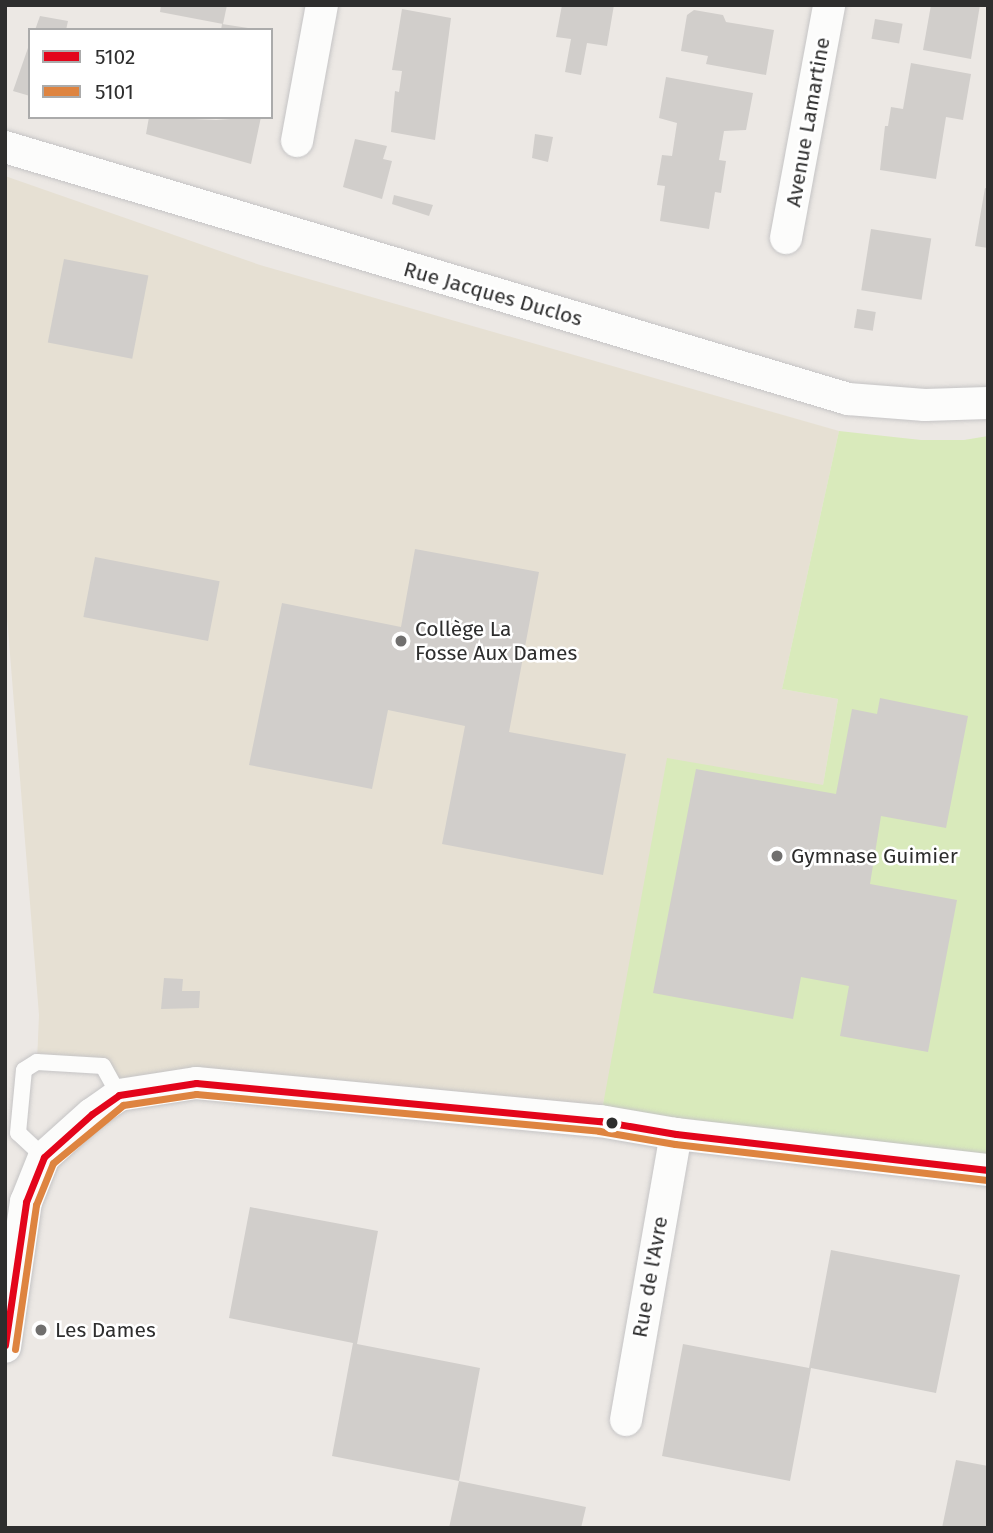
<!DOCTYPE html>
<html>
<head>
<meta charset="utf-8">
<style>
	body { margin:0 }
	#map { position:relative; width:993px; height:1533px; overflow:hidden; background:#ece8e4; font-family:"Fira Sans",sans-serif }
	div>[style] { position:absolute }
	.education>* { inset:0; background:#e6e0d3 }
	.pitch>* { inset:0; background:#d9eabb }
	.building>* { inset:0; background:#d1cecb; transform-origin:0 0 }
	.roads { filter:drop-shadow(0 0 2px #c5c4c5) drop-shadow(0 0 2px #c5c4c5) }
	.lane>* { height:16px; margin:-8px; padding:0 8px; transform-origin:8px; border-radius:8px; background:#fcfcfb }
	.street>* { height:32px; margin:-16px; padding:0 16px; transform-origin:16px; border-radius:16px; background:#fcfcfb }
	.bus-1>* { height:7px; margin:-3.5px; padding:0 3.5px; transform-origin:3.5px; border-radius:3.5px; background:#e3051b }
	.bus-2>* { height:7px; margin:-3.5px; padding:0 3.5px; transform-origin:3.5px; border-radius:3.5px; background:#de8440 }
	.dots>* { width:19px; height:19px; translate:-50% -50%; box-sizing:border-box; border:4px solid #fff; border-radius:50% }
	span { translate:-50% -50%; white-space:nowrap; text-align:center; line-height:1.15; -webkit-text-stroke:5px #fff; paint-order:stroke }
	.street-label { font-size:21px; color:#2e2e2e }
	.poi-label { font-size:21px; color:#2e2e2e }
	.left { translate:0 -50%; text-align:left }
	.frame { position:absolute; inset:0; border:7px solid #2e2e2e; pointer-events:none }
	.legend { position:absolute; left:28px; top:28px; width:245px; height:91px; box-sizing:border-box; background:#fff; border:2px solid #ababab; margin:0; padding:9px 12px; list-style:none; font-size:21px; color:#2e2e2e }
	.legend li { display:flex; align-items:center; gap:14px; height:35px }
	.legend b { width:35px; border:2px solid #ababab }
</style>
</head>
<body>
<div id="map">
	<div class="education">
		<i style="clip-path:polygon(5px 176px,260px 265px,839px 431px,782px 689px,838px 699px,823px 785px,600px 1121px,196px 1083px,119px 1095px,103px 1066px,37px 1062px,39px 1015px,5px 592px)"></i>
	</div>
	<div class="pitch">
		<i style="clip-path:polygon(839px 431px,921px 440px,964px 440px,988px 436px,988px 1170px,600px 1121px,667px 758px,823px 785px,838px 699px,782px 689px)"></i>
	</div>
	<div class="building">
		<i style="clip-path:polygon(161px 5px,227px 5px,223px 24px,160px 12px)"></i>
		<i style="clip-path:polygon(562px 5px,614px 5px,607px 46px,587px 43px,581px 75px,565px 72px,571px 39px,556px 37px)"></i>
		<i style="clip-path:polygon(931px 5px,980px 5px,971px 59px,923px 50px)"></i>
		<i style="clip-path:polygon(402px 9px,451px 18px,435px 140px,391px 132px,395px 91px,399px 92px,402px 71px,392px 70px)"></i>
		<i style="clip-path:polygon(694px 10px,723px 15px,726px 22px,774px 30px,766px 75px,706px 64px,708px 56px,681px 51px,687px 15px)"></i>
		<i style="clip-path:polygon(40px 16px,68px 21px,66px 30px,35px 30px)"></i>
		<i style="left:875px;top:19px;width:28px;height:20px;rotate:10deg"></i>
		<i style="clip-path:polygon(222px 24px,248px 28px,248px 30px,221px 30px)"></i>
		<i style="clip-path:polygon(29px 45px,30px 46px,30px 96px,13px 91px)"></i>
		<i style="clip-path:polygon(911px 63px,971px 74px,963px 120px,946px 117px,936px 179px,880px 170px,885px 126px,888px 126px,891px 107px,903px 109px)"></i>
		<i style="clip-path:polygon(666px 77px,753px 93px,746px 130px,724px 131px,719px 160px,726px 161px,721px 193px,715px 192px,709px 229px,660px 221px,665px 186px,657px 185px,662px 155px,672px 156px,677px 123px,659px 118px)"></i>
		<i style="clip-path:polygon(149px 117px,216px 120px,261px 117px,251px 164px,146px 134px)"></i>
		<i style="clip-path:polygon(535px 134px,553px 137px,548px 162px,532px 158px)"></i>
		<i style="clip-path:polygon(355px 139px,387px 146px,383px 159px,392px 161px,382px 199px,343px 187px)"></i>
		<i style="clip-path:polygon(985px 188px,988px 189px,988px 248px,975px 246px)"></i>
		<i style="clip-path:polygon(394px 195px,433px 205px,429px 216px,392px 204px)"></i>
		<i style="left:871px;top:229px;width:61px;height:62px;rotate:9deg"></i>
		<i style="left:64px;top:259px;width:86px;height:85px;rotate:11deg"></i>
		<i style="left:857px;top:309px;width:19px;height:19px;rotate:9deg"></i>
		<i style="clip-path:polygon(415px 549px,539px 572px,509px 732px,626px 754px,603px 875px,442px 844px,465px 726px,388px 710px,372px 789px,249px 765px,282px 603px,401px 627px)"></i>
		<i style="left:95px;top:557px;width:127px;height:61px;rotate:11deg"></i>
		<i style="clip-path:polygon(880px 698px,968px 716px,946px 828px,881px 816px,870px 884px,957px 900px,928px 1052px,840px 1036px,849px 986px,801px 977px,793px 1019px,653px 993px,696px 769px,836px 794px,852px 709px,877px 714px)"></i>
		<i style="clip-path:polygon(164px 978px,183px 979px,182px 991px,200px 991px,199px 1008px,161px 1009px)"></i>
		<i style="clip-path:polygon(250px 1207px,378px 1231px,357px 1344px,480px 1368px,459px 1481px,332px 1456px,353px 1343px,229px 1318px)"></i>
		<i style="clip-path:polygon(831px 1250px,960px 1275px,936px 1393px,811px 1368px,790px 1481px,662px 1456px,683px 1344px,809px 1368px)"></i>
		<i style="clip-path:polygon(956px 1460px,988px 1466px,988px 1528px,942px 1528px)"></i>
		<i style="clip-path:polygon(459px 1481px,586px 1507px,581px 1528px,449px 1528px)"></i>
	</div>
	<div class="roads">
		<div class="lane">
			<i style="left:44px;top:1157px;width:35px;rotate:-137deg"></i>
			<i style="left:18px;top:1133px;width:63px;rotate:-84.6deg"></i>
			<i style="left:24px;top:1070px;width:15px;rotate:-32deg"></i>
			<i style="left:37px;top:1062px;width:66px;rotate:3.5deg"></i>
			<i style="left:103px;top:1066px;width:33px;rotate:61deg"></i>
		</div>
		<div class="street">
			<i style="left:297px;top:141px;width:138px;rotate:-79.6deg"></i>
			<i style="left:5px;top:147px;width:880px;rotate:16.64deg"></i>
			<i style="left:848px;top:399px;width:77px;rotate:4.5deg"></i>
			<i style="left:925px;top:405px;width:63px;rotate:-1.8deg"></i>
			<i style="left:786px;top:238px;width:237px;rotate:-79.5deg"></i>
			<i style="left:5px;top:1347px;width:147px;rotate:-81.8deg"></i>
			<i style="left:26px;top:1202px;width:48px;rotate:-68.2deg"></i>
			<i style="left:44px;top:1157px;width:64px;rotate:-41.9deg"></i>
			<i style="left:92px;top:1114px;width:33px;rotate:-35deg"></i>
			<i style="left:119px;top:1095px;width:78px;rotate:-8.9deg"></i>
			<i style="left:196px;top:1083px;width:406px;rotate:5.4deg"></i>
			<i style="left:600px;top:1121px;width:77px;rotate:9.7deg"></i>
			<i style="left:676px;top:1134px;width:314px;rotate:6.6deg"></i>
			<i style="left:626px;top:1420px;width:290px;rotate:-80.1deg"></i>
		</div>
	</div>
	<div class="bus-1">
		<i style="left:5px;top:1345px;width:145px;rotate:-81.6deg"></i>
		<i style="left:26px;top:1202px;width:48px;rotate:-68.2deg"></i>
		<i style="left:44px;top:1157px;width:64px;rotate:-41.9deg"></i>
		<i style="left:92px;top:1114px;width:33px;rotate:-35deg"></i>
		<i style="left:119px;top:1095px;width:78px;rotate:-8.9deg"></i>
		<i style="left:196px;top:1083px;width:406px;rotate:5.4deg"></i>
		<i style="left:600px;top:1121px;width:77px;rotate:9.7deg"></i>
		<i style="left:676px;top:1134px;width:314px;rotate:6.6deg"></i>
	</div>
	<div class="bus-2">
		<i style="left:15px;top:1349px;width:146px;rotate:-81.7deg"></i>
		<i style="left:36px;top:1205px;width:45px;rotate:-68deg"></i>
		<i style="left:53px;top:1163px;width:91px;rotate:-39.6deg"></i>
		<i style="left:123px;top:1105px;width:74px;rotate:-8.6deg"></i>
		<i style="left:196px;top:1094px;width:405px;rotate:5.2deg"></i>
		<i style="left:599px;top:1131px;width:77px;rotate:9.7deg"></i>
		<i style="left:675px;top:1144px;width:314px;rotate:6.6deg"></i>
	</div>
	<div class="dots">
		<i style="left:401px;top:641px;background:#706f6e"></i>
		<i style="left:777px;top:856px;background:#706f6e"></i>
		<i style="left:612px;top:1123px;background:#2e2e2e"></i>
		<i style="left:41px;top:1330px;background:#706f6e"></i>
	</div>
	<div class="street-label">
		<span style="left:808px;top:122px;rotate:-80deg">Avenue Lamartine</span>
		<span style="left:493px;top:294px;rotate:16deg">Rue Jacques Duclos</span>
		<span style="left:650px;top:1277px;rotate:-80deg">Rue de l'Avre</span>
	</div>
	<div class="poi-label">
		<span class="left" style="left:415px;top:641px">Collège La<br>Fosse Aux Dames</span>
		<span class="left" style="left:791px;top:856px">Gymnase Guimier</span>
		<span class="left" style="left:55px;top:1330px">Les Dames</span>
	</div>
	<div class="frame"></div>
	<ul class="legend">
	<li><b style="height:9px;background:#e3051b"></b>5102</li>
	<li><b style="height:9px;background:#de8440"></b>5101</li>
	</ul>
</div>
</body>
</html>
